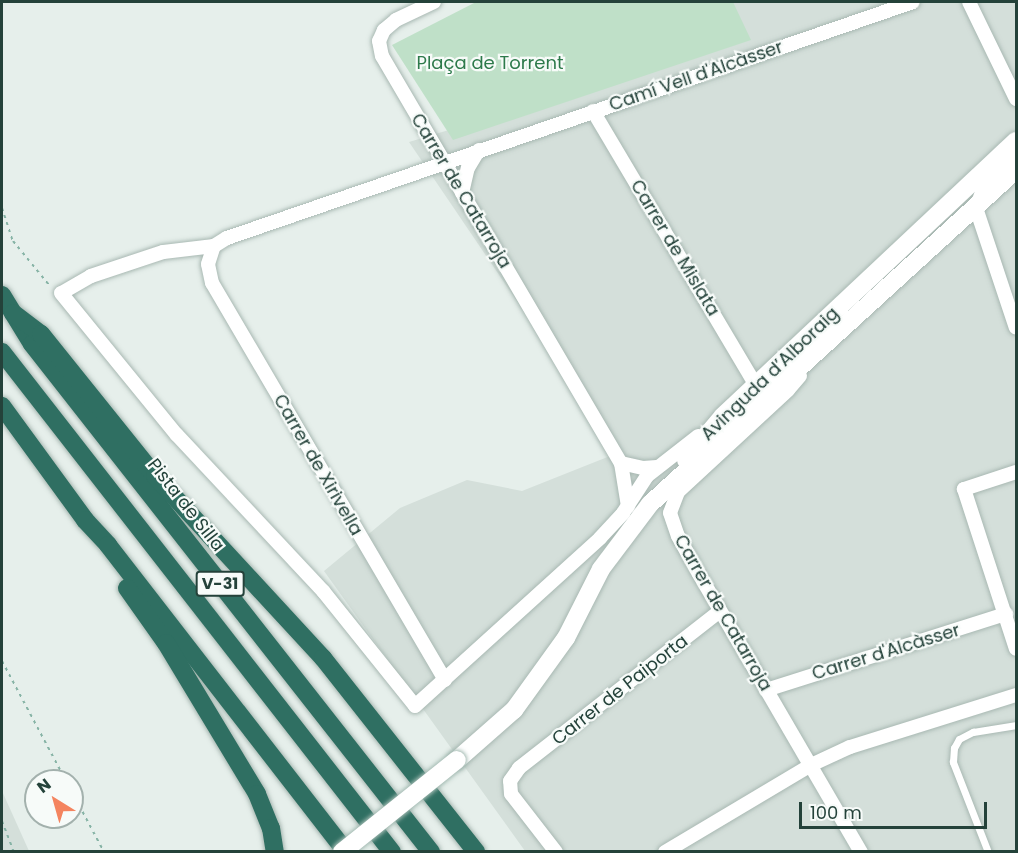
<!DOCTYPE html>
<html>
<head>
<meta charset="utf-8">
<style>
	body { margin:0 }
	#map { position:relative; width:1018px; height:853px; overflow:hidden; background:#e6efeb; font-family:Poppins,sans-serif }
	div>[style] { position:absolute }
	.built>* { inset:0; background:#d4dfda }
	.green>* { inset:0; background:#bfe0c8 }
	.path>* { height:2px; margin-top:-1px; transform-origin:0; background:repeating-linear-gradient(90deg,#86b3a5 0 3px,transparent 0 7.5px) }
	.roads { filter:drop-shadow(0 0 2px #a8b8b2) drop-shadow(0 0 2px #a8b8b2) }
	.lane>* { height:7px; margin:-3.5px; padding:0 3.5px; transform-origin:3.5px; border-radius:3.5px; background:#fff }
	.street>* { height:14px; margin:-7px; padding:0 7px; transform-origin:7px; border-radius:7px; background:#fff }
	.secondary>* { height:18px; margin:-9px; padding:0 9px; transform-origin:9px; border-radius:9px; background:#fff }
	.highway>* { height:18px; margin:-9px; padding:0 9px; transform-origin:9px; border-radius:9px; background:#2f6f62 }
	.bridges { filter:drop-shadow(0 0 2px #a4bbb3) drop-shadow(0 0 2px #a4bbb3) }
	.secondary-bridge>* { height:18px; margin:-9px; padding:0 9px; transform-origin:9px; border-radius:9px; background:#fff }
	span { translate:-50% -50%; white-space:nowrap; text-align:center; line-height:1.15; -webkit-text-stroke:4.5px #f7fbf9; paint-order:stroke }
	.shield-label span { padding:2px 4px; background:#f7fbf9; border:2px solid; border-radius:4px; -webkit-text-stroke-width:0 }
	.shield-label { font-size:16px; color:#24423a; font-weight:700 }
	.park-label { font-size:18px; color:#2d7a4b }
	.street-label { font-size:18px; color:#24423a }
	.frame { position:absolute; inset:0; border:3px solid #24423a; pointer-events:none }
	.north { position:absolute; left:24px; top:769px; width:60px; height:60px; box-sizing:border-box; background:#f7fbf9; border:2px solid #a3b1ad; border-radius:50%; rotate:323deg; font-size:16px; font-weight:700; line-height:24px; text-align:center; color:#24423a }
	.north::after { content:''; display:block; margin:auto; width:21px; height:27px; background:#f4845f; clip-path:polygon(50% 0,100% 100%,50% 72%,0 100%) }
	.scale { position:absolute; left:799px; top:802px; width:188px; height:27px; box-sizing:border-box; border:3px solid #24423a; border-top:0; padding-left:8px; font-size:18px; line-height:21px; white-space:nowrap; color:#24423a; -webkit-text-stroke:4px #f7fbf9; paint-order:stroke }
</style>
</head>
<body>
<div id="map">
	<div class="built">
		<i style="clip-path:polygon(732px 2px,1016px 2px,1016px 851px,525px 851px,324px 571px,400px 508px,467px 480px,522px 491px,610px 456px,533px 325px,409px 142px,740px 42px)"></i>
		<i style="clip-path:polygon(2px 791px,29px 851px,2px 851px)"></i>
	</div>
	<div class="green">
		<i style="clip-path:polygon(476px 2px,733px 2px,751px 40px,453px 140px,392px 45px)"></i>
	</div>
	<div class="path">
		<i style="left:2px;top:208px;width:35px;rotate:72deg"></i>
		<i style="left:13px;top:241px;width:58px;rotate:50.6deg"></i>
		<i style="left:2px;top:661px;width:136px;rotate:61.9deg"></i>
		<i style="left:72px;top:792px;width:68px;rotate:61.9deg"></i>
		<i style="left:2px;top:821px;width:33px;rotate:69deg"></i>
	</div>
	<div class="roads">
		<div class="lane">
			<i style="left:988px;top:852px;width:97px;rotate:-111.3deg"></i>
			<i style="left:953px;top:762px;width:14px;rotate:-86deg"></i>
			<i style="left:954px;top:748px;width:10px;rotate:-61deg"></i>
			<i style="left:959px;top:739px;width:16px;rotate:-27deg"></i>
			<i style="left:973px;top:732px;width:44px;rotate:-9.2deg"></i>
		</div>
		<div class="street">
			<i style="left:434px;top:2px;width:42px;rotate:154.7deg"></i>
			<i style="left:396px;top:20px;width:16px;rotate:140deg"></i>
			<i style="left:384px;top:30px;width:12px;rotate:114deg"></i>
			<i style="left:379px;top:41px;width:15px;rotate:79deg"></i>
			<i style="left:382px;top:56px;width:472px;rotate:59.6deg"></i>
			<i style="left:621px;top:463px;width:44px;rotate:80.8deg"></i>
			<i style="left:969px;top:2px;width:108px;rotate:64.1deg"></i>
			<i style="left:593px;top:111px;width:319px;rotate:59.3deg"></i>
			<i style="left:1016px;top:156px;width:45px;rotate:135.9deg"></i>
			<i style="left:984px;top:187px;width:22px;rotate:111deg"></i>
			<i style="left:976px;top:208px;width:126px;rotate:71.6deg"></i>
			<i style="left:462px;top:193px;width:26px;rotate:-77deg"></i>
			<i style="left:468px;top:168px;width:21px;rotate:-59deg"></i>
			<i style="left:214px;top:246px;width:51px;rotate:173.3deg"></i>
			<i style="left:163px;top:252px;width:76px;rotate:161.6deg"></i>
			<i style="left:91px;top:276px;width:34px;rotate:150deg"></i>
			<i style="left:61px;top:293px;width:183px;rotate:50.8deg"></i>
			<i style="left:177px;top:435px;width:214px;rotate:46.9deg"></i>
			<i style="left:323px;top:591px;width:147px;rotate:51.3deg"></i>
			<i style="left:415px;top:706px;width:250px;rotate:-42.2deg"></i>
			<i style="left:600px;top:538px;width:34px;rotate:-47deg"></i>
			<i style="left:623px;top:513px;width:44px;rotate:-57deg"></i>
			<i style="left:647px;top:476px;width:65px;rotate:-38.1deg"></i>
			<i style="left:800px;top:376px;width:18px;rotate:131deg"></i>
			<i style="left:788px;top:390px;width:150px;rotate:137.2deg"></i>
			<i style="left:678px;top:492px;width:22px;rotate:111deg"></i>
			<i style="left:670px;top:513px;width:24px;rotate:71deg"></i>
			<i style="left:678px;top:536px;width:43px;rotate:61.1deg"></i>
			<i style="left:699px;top:574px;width:322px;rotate:59.8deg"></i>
			<i style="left:621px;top:463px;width:23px;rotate:13deg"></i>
			<i style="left:643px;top:468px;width:14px;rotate:-4deg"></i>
			<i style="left:1016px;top:472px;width:55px;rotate:161.9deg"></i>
			<i style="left:964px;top:489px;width:168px;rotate:72deg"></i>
			<i style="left:445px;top:680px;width:460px;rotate:-120.4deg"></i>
			<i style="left:212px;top:283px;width:19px;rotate:-102deg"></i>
			<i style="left:208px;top:264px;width:19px;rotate:-72deg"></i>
			<i style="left:214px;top:246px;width:15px;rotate:-32deg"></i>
			<i style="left:227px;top:238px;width:725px;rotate:-18.98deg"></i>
			<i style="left:766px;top:690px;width:252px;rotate:-17.6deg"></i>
			<i style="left:556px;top:852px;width:73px;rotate:-127.8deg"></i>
			<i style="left:511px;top:794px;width:13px;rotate:-94deg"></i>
			<i style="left:510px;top:781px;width:16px;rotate:-55deg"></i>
			<i style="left:519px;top:768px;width:255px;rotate:-38deg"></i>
			<i style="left:665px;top:852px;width:170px;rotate:-30.8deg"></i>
			<i style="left:811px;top:765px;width:43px;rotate:-24.8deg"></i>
			<i style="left:850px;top:747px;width:174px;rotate:-17.4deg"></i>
		</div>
		<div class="secondary">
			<i style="left:686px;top:460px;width:57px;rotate:-49.9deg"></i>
			<i style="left:723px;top:416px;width:402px;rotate:-43.2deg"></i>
			<i style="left:457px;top:760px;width:76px;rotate:-41.3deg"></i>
			<i style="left:514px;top:710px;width:89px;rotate:-54.2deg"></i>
			<i style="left:566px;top:638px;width:77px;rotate:-63.1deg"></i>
			<i style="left:601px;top:569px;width:81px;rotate:-53deg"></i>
			<i style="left:650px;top:504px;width:495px;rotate:-42.4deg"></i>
		</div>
		<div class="highway">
			<i style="left:2px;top:295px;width:57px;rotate:58.5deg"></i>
			<i style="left:32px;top:344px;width:646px;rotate:51.85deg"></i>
			<i style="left:13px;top:313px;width:35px;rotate:37deg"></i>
			<i style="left:41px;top:334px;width:182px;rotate:51.2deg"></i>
			<i style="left:155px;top:476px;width:248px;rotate:47.3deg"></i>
			<i style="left:323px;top:658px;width:247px;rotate:51.7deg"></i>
			<i style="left:2px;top:352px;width:634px;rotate:52.05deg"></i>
			<i style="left:2px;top:406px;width:141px;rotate:53.9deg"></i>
			<i style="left:85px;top:520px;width:34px;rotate:47deg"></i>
			<i style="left:108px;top:545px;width:388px;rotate:52.2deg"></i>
			<i style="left:127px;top:588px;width:67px;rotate:54.7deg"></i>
			<i style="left:166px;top:643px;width:176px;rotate:58.9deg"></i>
			<i style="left:257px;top:794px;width:37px;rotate:68deg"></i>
			<i style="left:271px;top:828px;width:24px;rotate:81deg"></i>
		</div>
	</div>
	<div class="bridges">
		<div class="secondary-bridge">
			<i style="left:342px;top:852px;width:147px;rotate:-38.7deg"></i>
		</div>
	</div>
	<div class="shield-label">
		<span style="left:220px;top:584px">V-31</span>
	</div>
	<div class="park-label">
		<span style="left:490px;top:63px">Plaça de Torrent</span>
	</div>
	<div class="street-label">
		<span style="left:696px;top:76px;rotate:-19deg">Camí Vell d'Alcàsser</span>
		<span style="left:461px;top:191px;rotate:59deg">Carrer de Catarroja</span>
		<span style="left:675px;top:248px;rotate:59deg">Carrer de Mislata</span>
		<span style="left:770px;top:374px;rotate:-44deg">Avinguda d’Alboraig</span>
		<span style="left:318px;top:465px;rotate:60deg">Carrer de Xirivella</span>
		<span style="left:186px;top:505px;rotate:52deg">Pista de Silla</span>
		<span style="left:723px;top:613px;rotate:60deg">Carrer de Catarroja</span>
		<span style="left:886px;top:652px;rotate:-17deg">Carrer d'Alcàsser</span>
		<span style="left:620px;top:690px;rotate:-38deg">Carrer de Paiporta</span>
	</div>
	<div class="frame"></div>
	<div class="north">N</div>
	<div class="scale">100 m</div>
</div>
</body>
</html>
